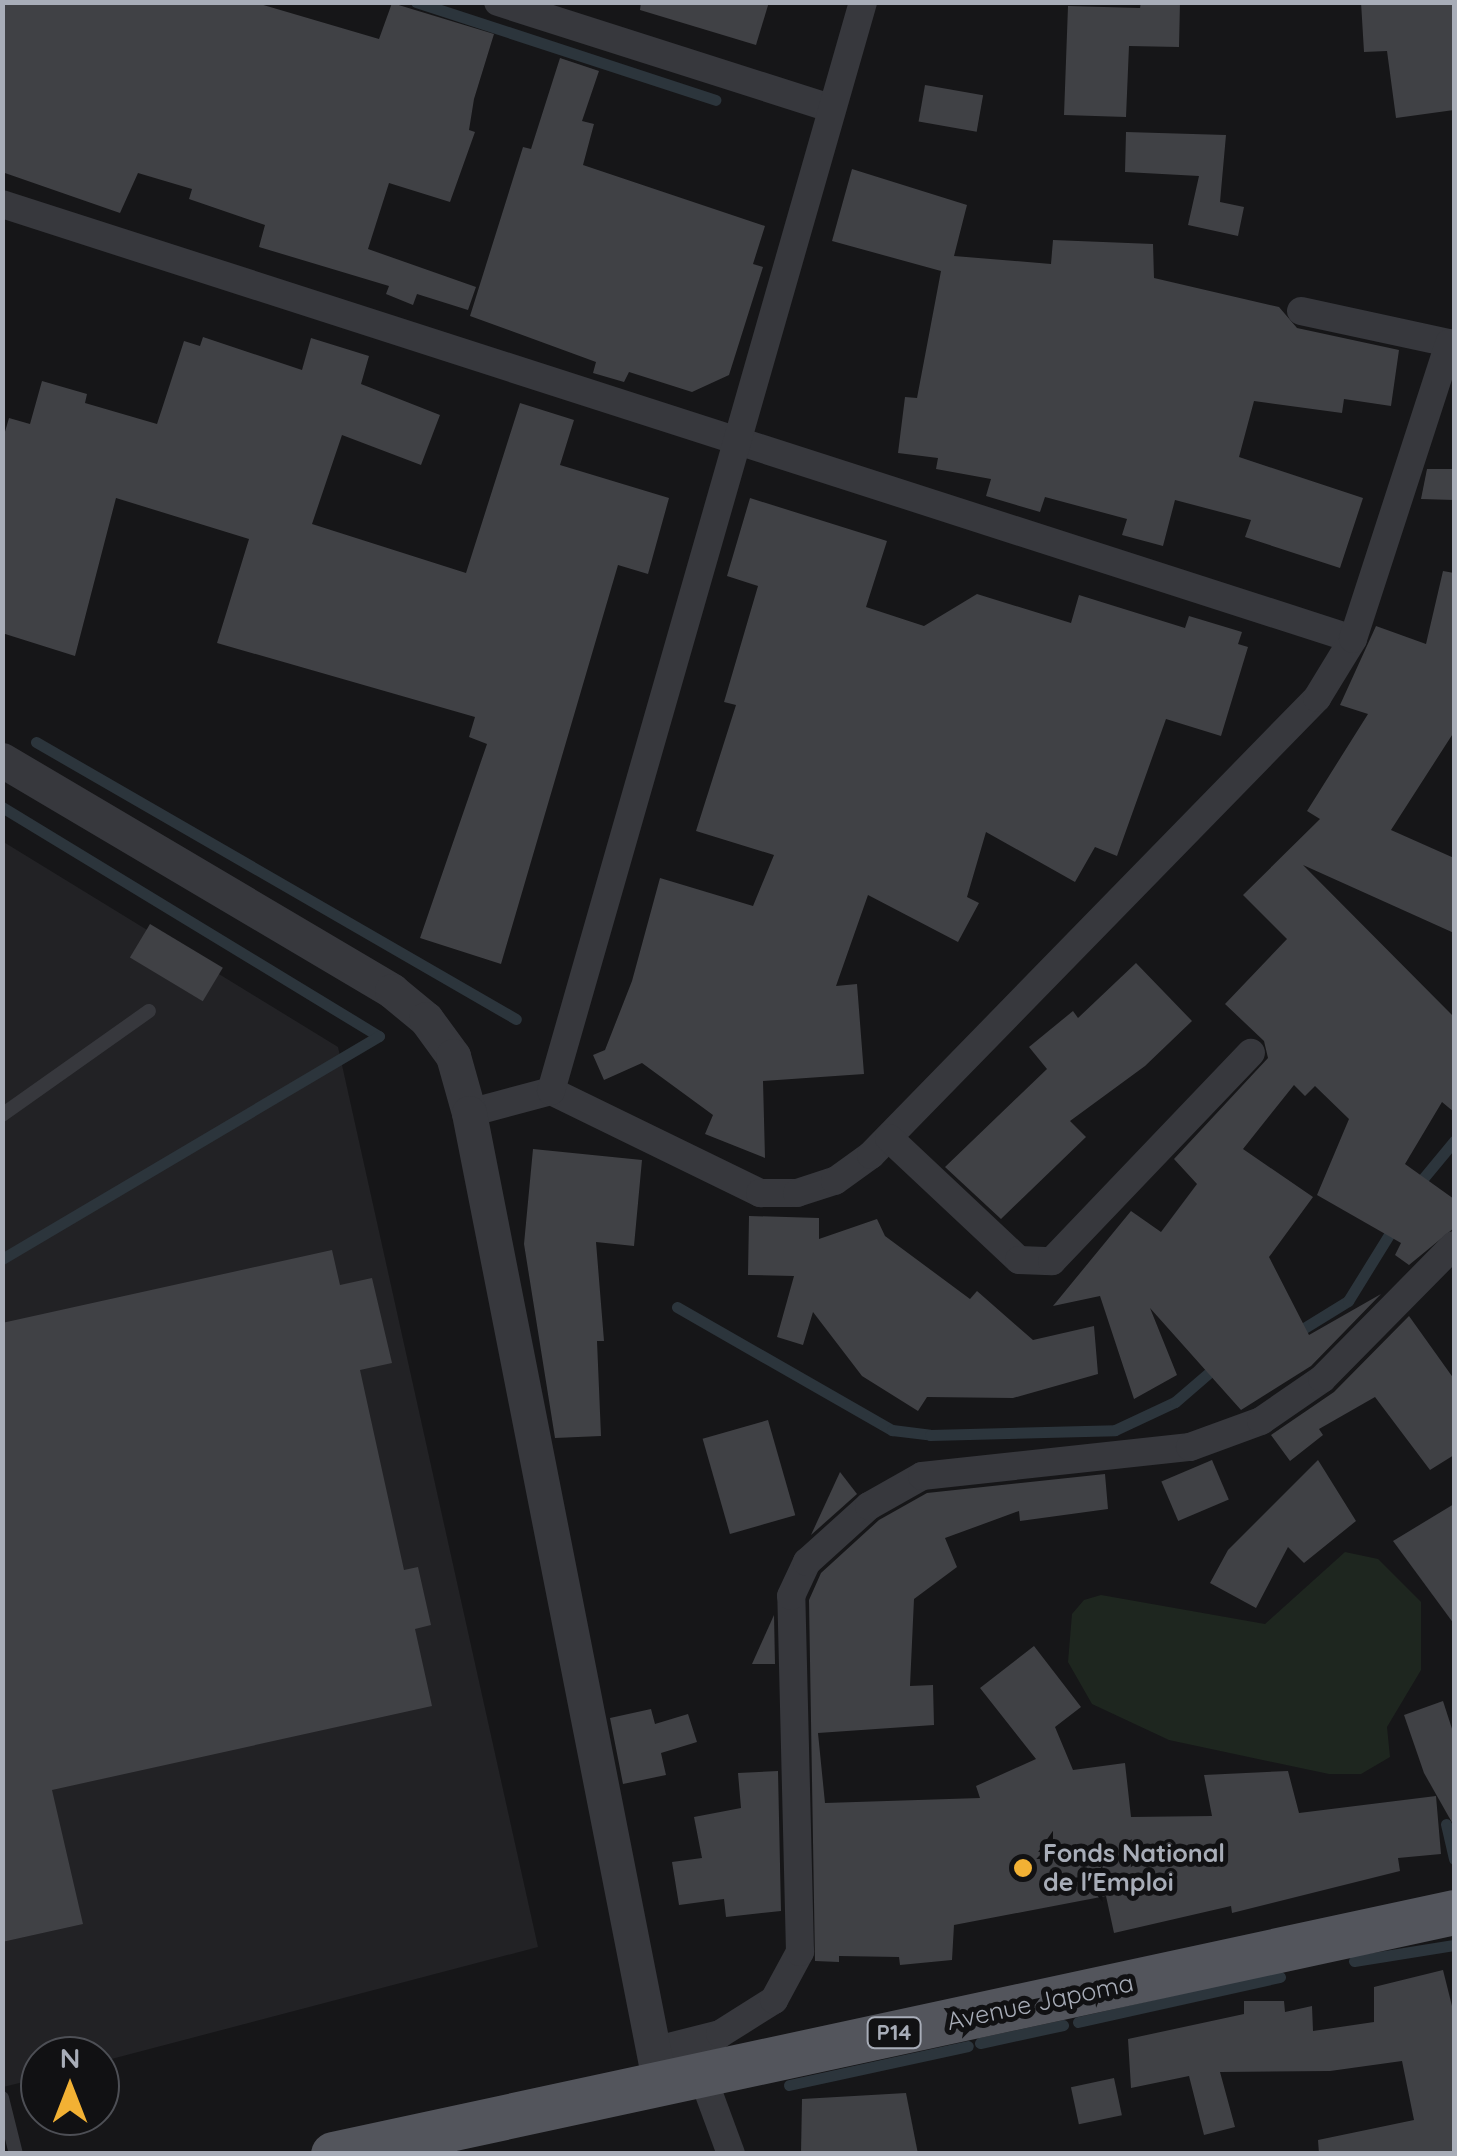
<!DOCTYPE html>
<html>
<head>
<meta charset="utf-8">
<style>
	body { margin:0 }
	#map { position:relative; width:1457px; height:2156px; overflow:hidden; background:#161618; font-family:Quicksand,sans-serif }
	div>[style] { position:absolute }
	.built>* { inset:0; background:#222225 }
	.green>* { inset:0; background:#1e261f }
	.stream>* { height:11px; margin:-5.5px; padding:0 5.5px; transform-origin:5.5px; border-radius:5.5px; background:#2c353c }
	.building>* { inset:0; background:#404145; transform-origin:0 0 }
	.service>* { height:14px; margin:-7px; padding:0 7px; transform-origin:7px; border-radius:7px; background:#37383d }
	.minor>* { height:28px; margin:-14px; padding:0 14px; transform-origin:14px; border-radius:14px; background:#37383d }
	.tertiary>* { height:35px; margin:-17.5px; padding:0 17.5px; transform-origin:17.5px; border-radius:17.5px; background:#37383d }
	.primary>* { height:45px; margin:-22.5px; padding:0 22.5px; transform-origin:22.5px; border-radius:22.5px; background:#53555c }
	.dots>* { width:28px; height:28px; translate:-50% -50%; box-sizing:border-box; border:5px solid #111113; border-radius:50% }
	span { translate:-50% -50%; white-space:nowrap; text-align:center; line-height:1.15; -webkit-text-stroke:10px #111113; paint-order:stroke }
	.shield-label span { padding:2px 8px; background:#111113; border:2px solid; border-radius:8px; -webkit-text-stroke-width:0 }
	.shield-label { font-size:22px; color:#a8adb8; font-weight:700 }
	.poi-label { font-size:25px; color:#a8adb8; font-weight:700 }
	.left { translate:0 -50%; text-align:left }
	.street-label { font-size:25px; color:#a8adb8 }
	.frame { position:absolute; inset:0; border:5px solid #a8adb8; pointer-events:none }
	.north { position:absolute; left:20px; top:2036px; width:100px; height:100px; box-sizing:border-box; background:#111113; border:2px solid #4d4f55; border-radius:50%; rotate:0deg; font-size:28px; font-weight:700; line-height:40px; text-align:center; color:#a8adb8 }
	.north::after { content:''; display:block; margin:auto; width:35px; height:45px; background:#f2b134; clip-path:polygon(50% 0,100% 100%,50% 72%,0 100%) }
</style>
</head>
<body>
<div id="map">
	<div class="built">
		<i style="clip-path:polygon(2px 841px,338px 1047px,538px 1947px,100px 2062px,100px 2056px,40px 2056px,40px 2078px,3px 2087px)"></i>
	</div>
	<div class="green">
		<i style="clip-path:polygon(1345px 1552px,1378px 1559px,1421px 1602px,1421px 1670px,1387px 1727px,1390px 1757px,1361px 1774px,1329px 1774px,1169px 1740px,1092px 1704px,1068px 1662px,1072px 1614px,1084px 1600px,1101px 1595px,1265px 1624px)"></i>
	</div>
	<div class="stream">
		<i style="left:416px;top:2px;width:315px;rotate:18.1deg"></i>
		<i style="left:36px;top:742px;width:554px;rotate:29.99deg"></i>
		<i style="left:2px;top:807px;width:441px;rotate:31.3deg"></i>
		<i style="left:379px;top:1036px;width:438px;rotate:149.4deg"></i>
		<i style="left:1416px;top:1187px;width:60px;rotate:-50.4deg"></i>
		<i style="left:677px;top:1307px;width:248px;rotate:29.8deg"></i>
		<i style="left:892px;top:1430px;width:38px;rotate:7deg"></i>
		<i style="left:930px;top:1435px;width:185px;rotate:-1.5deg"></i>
		<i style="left:1115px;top:1430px;width:66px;rotate:-25deg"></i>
		<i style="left:1175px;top:1402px;width:58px;rotate:-40.8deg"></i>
		<i style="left:1296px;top:1333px;width:61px;rotate:-31.6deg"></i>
		<i style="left:1348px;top:1301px;width:89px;rotate:-58.3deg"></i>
		<i style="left:1446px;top:1824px;width:36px;rotate:77deg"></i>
		<i style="left:1354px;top:1961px;width:101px;rotate:-9.1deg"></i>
		<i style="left:1078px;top:2022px;width:207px;rotate:-12.6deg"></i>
		<i style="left:980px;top:2043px;width:85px;rotate:-12.2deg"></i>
		<i style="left:789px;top:2085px;width:183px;rotate:-12.3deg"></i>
	</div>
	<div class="building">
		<i style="clip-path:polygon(2px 2px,253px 2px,379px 39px,392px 3px,494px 34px,474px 99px,469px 130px,475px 132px,450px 202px,389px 183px,368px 249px,476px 287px,468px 310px,417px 294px,413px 305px,386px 294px,389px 286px,259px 247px,265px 225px,189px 199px,192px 189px,138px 173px,120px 213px,2px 172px)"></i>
		<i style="clip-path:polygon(641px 2px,769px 2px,756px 45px,640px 10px)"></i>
		<i style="clip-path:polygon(1141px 2px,1180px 2px,1179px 47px,1129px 46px,1126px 117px,1064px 115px,1068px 6px,1140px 8px)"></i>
		<i style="clip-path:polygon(1361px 2px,1454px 2px,1454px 110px,1396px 118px,1387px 51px,1364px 52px)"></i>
		<i style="clip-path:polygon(560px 58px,599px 71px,582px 121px,594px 124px,583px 165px,765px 226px,753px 264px,763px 267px,729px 375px,692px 392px,629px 372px,624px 382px,593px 373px,596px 362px,470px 316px,523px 147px,531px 149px)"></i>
		<i style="left:925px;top:85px;width:59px;height:37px;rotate:10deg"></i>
		<i style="clip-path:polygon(1126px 132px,1226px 135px,1220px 202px,1244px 207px,1238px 236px,1188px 225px,1199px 176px,1125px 172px)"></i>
		<i style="clip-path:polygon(852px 169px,967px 205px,954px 256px,1051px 264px,1053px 240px,1153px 244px,1154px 278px,1279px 307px,1297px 328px,1399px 350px,1391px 406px,1344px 399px,1342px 413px,1254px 401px,1239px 457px,1363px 498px,1340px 568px,1245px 537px,1251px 520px,1175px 500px,1163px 546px,1122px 535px,1127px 519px,1045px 497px,1040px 512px,986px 496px,991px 479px,936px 469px,938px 458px,898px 453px,905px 397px,917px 398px,941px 271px,832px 241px)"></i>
		<i style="clip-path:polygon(203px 337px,302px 370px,311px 338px,369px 356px,361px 384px,440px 415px,421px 465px,342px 435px,312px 524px,466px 573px,520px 403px,574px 420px,560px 465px,669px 498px,648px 574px,618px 565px,501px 964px,420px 938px,487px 744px,469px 737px,475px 717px,217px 643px,249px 539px,116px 498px,75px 656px,2px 633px,2px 442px,9px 418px,30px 424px,42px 381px,87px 394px,85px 403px,157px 424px,184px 341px,200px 346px)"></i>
		<i style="clip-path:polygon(1427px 469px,1454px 469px,1454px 500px,1421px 499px)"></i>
		<i style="clip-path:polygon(750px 498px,887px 541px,866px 607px,924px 626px,977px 594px,1071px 623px,1079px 595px,1185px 628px,1189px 616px,1242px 632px,1238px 644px,1248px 647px,1221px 736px,1166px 719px,1117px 856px,1095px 847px,1075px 882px,986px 832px,967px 897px,979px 903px,958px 942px,868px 895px,836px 986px,857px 984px,864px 1074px,763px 1081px,765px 1158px,705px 1134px,713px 1115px,642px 1063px,604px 1080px,593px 1055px,605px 1050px,632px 981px,660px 878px,753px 906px,774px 855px,696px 831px,736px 705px,724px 702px,758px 586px,727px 576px)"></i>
		<i style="clip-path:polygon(1443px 571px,1454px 573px,1454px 732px,1391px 830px,1454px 858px,1454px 933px,1303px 865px,1454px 1017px,1454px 1112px,1442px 1102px,1405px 1164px,1454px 1199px,1454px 1228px,1409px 1265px,1395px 1255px,1401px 1243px,1317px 1195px,1349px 1119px,1315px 1086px,1305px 1096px,1294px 1085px,1243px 1149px,1313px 1197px,1269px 1257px,1309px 1335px,1381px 1294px,1311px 1366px,1241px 1410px,1150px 1308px,1177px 1375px,1134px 1399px,1100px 1296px,1053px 1306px,1131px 1211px,1161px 1232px,1197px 1184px,1174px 1159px,1268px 1058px,1264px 1041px,1225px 1004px,1287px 939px,1243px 895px,1320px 819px,1307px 811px,1368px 714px,1340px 705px,1376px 626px,1426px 644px)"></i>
		<i style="left:150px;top:924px;width:85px;height:39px;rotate:31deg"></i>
		<i style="clip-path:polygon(1136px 963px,1192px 1021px,1145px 1066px,1070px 1121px,1086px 1137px,1001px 1219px,945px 1167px,1047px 1069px,1029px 1047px,1073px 1011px,1078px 1018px)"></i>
		<i style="clip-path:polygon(533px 1149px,642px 1160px,634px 1246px,596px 1242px,604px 1341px,597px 1341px,601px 1436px,555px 1438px,524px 1244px)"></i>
		<i style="clip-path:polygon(749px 1216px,819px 1218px,819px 1239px,877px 1219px,885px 1236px,970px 1299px,977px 1291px,1033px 1340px,1094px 1326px,1098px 1374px,1013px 1398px,927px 1397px,918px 1411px,862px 1376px,813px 1312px,803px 1345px,777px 1337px,794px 1276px,748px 1275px)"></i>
		<i style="clip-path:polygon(332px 1250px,340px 1285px,372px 1278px,392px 1363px,360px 1370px,404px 1570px,418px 1567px,431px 1625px,415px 1629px,432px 1706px,52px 1790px,83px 1924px,2px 1942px,2px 1323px)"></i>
		<i style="clip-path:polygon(1409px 1316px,1454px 1379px,1454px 1455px,1430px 1470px,1375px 1397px,1319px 1429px,1323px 1435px,1290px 1461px,1271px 1435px,1334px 1392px)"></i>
		<i style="left:768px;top:1420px;width:99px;height:68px;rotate:74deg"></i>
		<i style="left:1212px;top:1460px;width:43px;height:55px;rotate:67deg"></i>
		<i style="clip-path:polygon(1318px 1460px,1356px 1521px,1304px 1563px,1288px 1547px,1256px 1608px,1210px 1583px,1228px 1550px)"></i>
		<i style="clip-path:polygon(840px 1472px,857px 1494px,811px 1535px)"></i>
		<i style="clip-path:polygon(1105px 1474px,1108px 1509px,1020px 1521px,1019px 1511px,945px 1538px,957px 1567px,914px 1599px,910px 1686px,933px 1685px,934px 1725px,818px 1733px,825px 1803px,980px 1798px,976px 1786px,1036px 1759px,980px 1688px,1034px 1646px,1081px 1707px,1055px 1727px,1073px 1770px,1125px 1763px,1131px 1817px,1212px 1816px,1204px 1775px,1288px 1771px,1299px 1813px,1436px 1796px,1441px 1854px,1398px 1858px,1400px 1871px,1232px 1913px,1231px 1906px,1114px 1933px,1106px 1896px,954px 1925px,952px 1960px,900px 1965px,899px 1957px,839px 1956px,839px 1962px,815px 1961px,809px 1600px,821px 1573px,879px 1520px,927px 1493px)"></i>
		<i style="clip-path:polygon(1454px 1504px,1454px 1624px,1393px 1541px)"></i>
		<i style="clip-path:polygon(774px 1615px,775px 1664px,752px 1664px)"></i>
		<i style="clip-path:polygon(1443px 1701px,1454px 1735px,1454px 1826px,1424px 1773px,1404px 1715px)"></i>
		<i style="clip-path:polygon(651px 1709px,655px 1724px,688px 1714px,697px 1742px,661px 1753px,666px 1775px,623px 1784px,610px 1718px)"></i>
		<i style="clip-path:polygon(778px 1771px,781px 1911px,726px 1917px,724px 1899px,679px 1905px,672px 1862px,702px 1858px,694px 1817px,741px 1808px,738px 1773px)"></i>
		<i style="clip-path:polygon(1443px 1970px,1454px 2014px,1454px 2154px,1319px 2154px,1318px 2140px,1414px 2120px,1402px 2061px,1330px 2071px,1220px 2072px,1235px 2127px,1204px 2135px,1189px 2076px,1131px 2088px,1128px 2039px,1244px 2014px,1244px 2001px,1284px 2001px,1285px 2012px,1312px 2006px,1313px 2031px,1374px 2022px,1374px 1987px)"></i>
		<i style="left:1114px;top:2078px;width:38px;height:44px;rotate:78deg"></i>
		<i style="clip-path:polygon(906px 2093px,918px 2154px,801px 2154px,802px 2099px)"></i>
	</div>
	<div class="service">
		<i style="left:2px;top:1115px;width:180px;rotate:-35.3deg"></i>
		<i style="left:2px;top:2098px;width:58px;rotate:76deg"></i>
	</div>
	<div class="minor">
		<i style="left:498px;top:2px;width:349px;rotate:17.7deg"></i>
		<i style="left:2px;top:204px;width:1419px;rotate:17.85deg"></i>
		<i style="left:1301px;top:311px;width:157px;rotate:12.2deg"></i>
		<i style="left:551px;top:1091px;width:233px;rotate:26deg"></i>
		<i style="left:760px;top:1193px;width:37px"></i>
		<i style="left:797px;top:1193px;width:40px;rotate:-18deg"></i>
		<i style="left:835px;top:1181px;width:44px;rotate:-35.8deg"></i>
		<i style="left:871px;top:1155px;width:639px;rotate:-45.7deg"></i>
		<i style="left:1317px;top:698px;width:69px;rotate:-58.6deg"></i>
		<i style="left:1353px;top:639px;width:311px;rotate:-72deg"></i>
		<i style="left:469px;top:1113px;width:85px;rotate:-15deg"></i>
		<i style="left:551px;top:1091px;width:1133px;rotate:-74.01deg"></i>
		<i style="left:889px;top:1138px;width:178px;rotate:43.2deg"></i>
		<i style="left:1019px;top:1260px;width:33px;rotate:2deg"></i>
		<i style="left:1052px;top:1261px;width:288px;rotate:-46.3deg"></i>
		<i style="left:653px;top:2051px;width:69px;rotate:-14.2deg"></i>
		<i style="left:720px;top:2034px;width:64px;rotate:-32.2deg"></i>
		<i style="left:774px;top:2000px;width:55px;rotate:-61.6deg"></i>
		<i style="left:800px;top:1952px;width:356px;rotate:-91.4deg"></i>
		<i style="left:791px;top:1596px;width:38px;rotate:-65deg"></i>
		<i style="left:807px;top:1562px;width:84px;rotate:-42.1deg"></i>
		<i style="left:869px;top:1506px;width:61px;rotate:-29.5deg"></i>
		<i style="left:922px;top:1476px;width:270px;rotate:-6.2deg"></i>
		<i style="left:1190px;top:1447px;width:76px;rotate:-20.1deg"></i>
		<i style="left:1261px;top:1421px;width:74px;rotate:-34.5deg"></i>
		<i style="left:1322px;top:1379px;width:188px;rotate:-45.4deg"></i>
		<i style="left:702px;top:2075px;width:84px;rotate:69.8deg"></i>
	</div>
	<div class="tertiary">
		<i style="left:2px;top:760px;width:453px;rotate:30.6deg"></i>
		<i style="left:392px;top:991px;width:44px;rotate:39.5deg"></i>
		<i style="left:426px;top:1019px;width:46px;rotate:53.9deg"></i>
		<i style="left:453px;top:1056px;width:59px;rotate:74.3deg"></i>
		<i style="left:469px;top:1113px;width:991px;rotate:78.88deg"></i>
	</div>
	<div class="primary">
		<i style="left:333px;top:2154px;width:1147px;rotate:-12.18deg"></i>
	</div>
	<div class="dots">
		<i style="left:1023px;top:1868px;background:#f2b134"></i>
	</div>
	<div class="shield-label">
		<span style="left:894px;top:2033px">P14</span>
	</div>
	<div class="poi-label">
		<span class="left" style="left:1043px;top:1868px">Fonds National<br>de l'Emploi</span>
	</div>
	<div class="street-label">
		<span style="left:1040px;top:2002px;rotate:-12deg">Avenue Japoma</span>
	</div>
	<div class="frame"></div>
	<div class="north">N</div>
</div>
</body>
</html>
